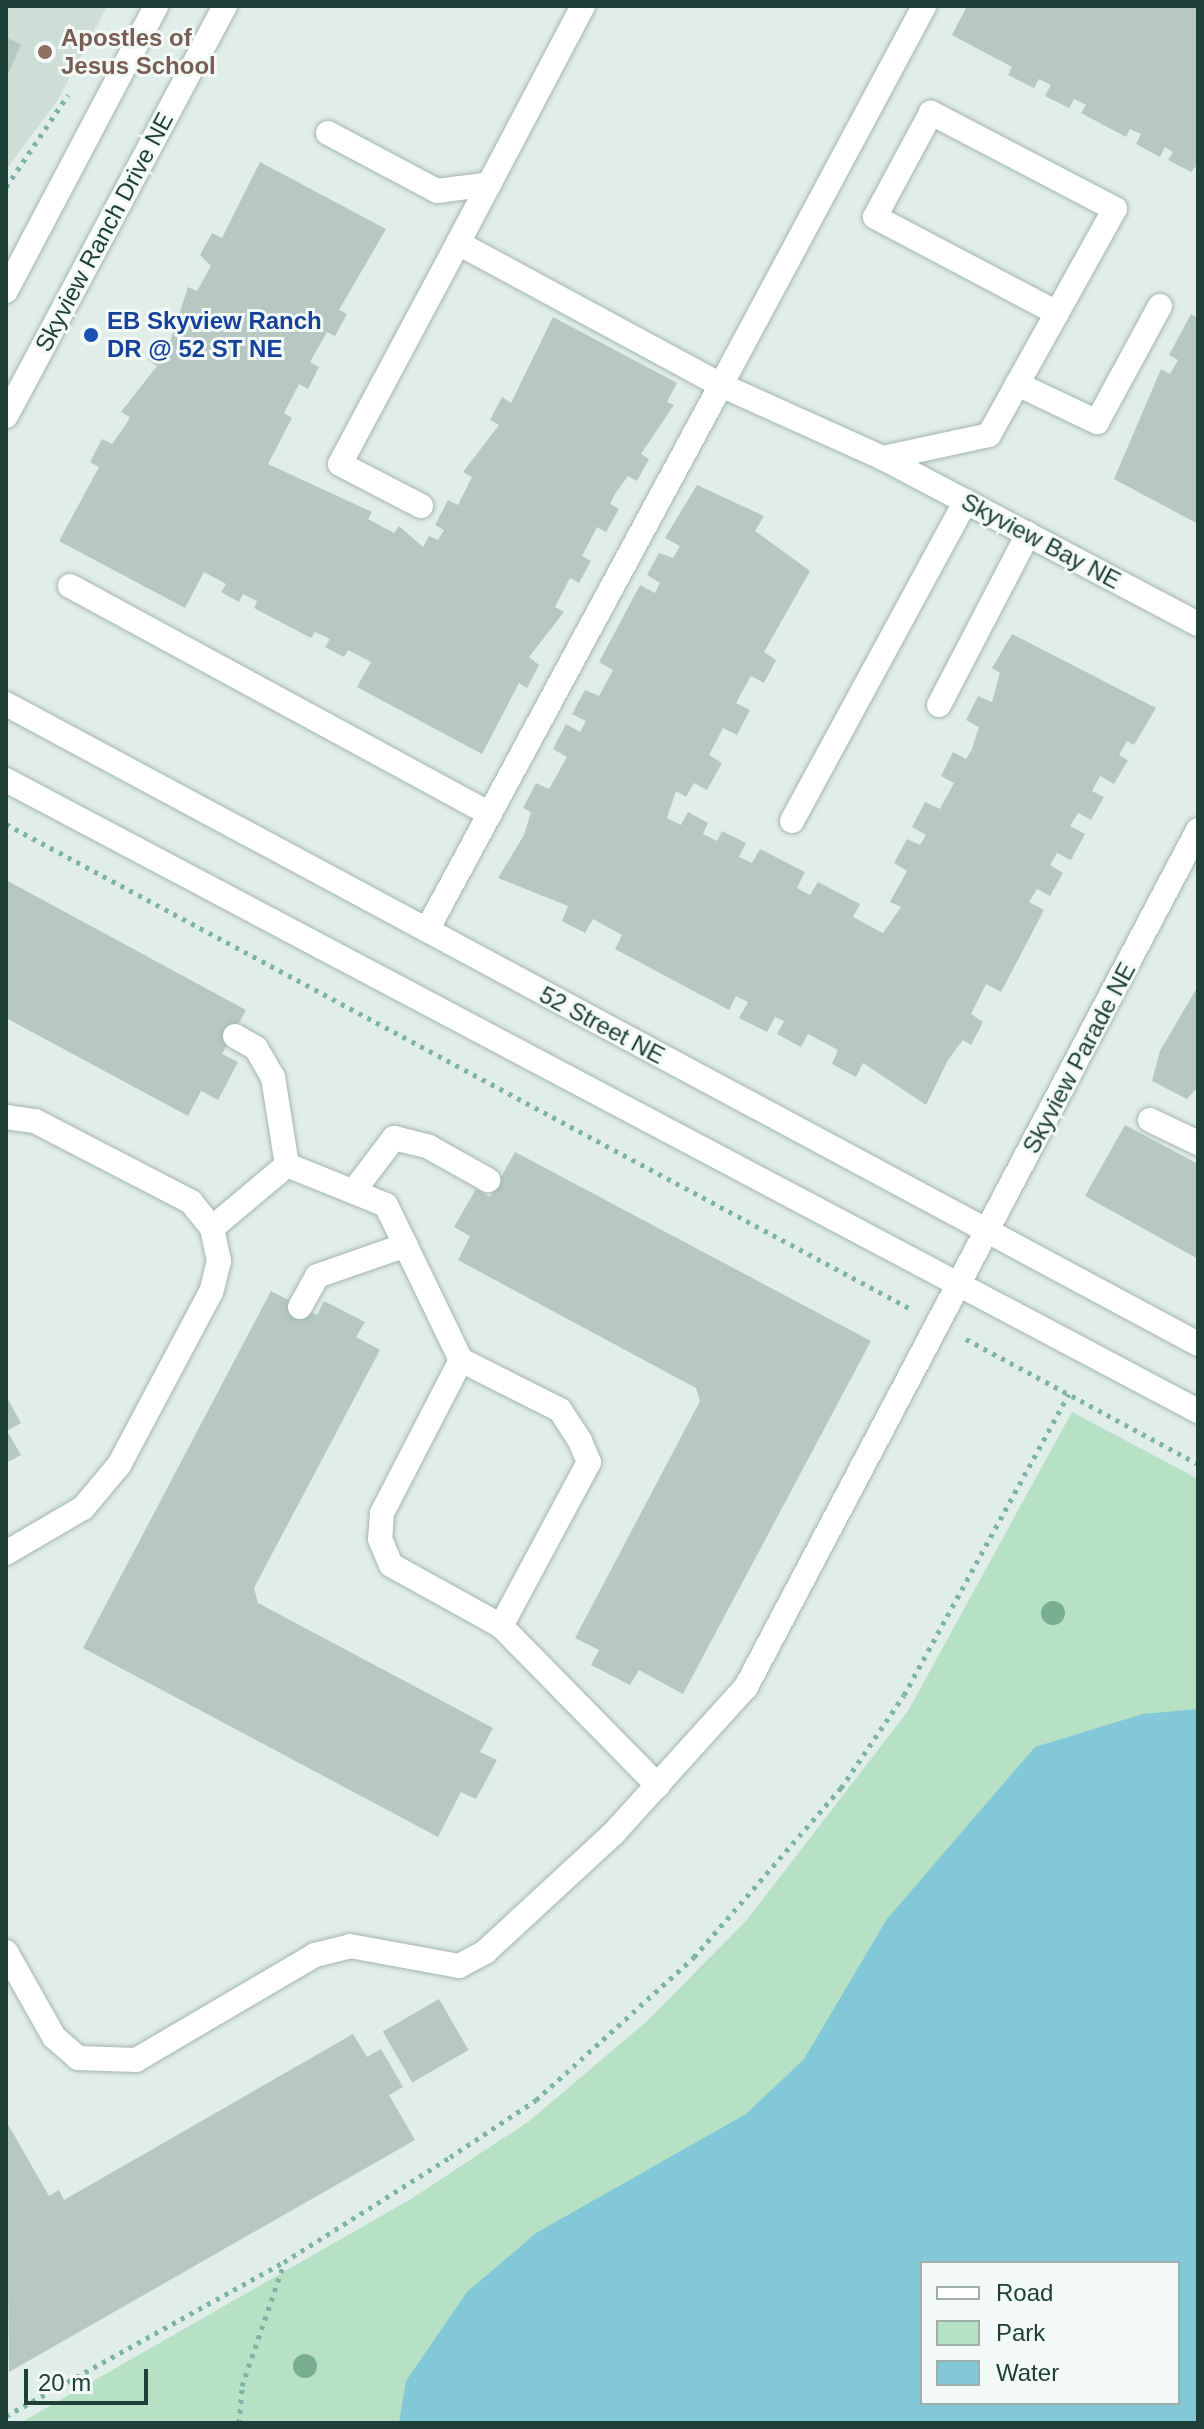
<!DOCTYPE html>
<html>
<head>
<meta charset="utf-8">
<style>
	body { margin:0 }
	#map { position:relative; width:1204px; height:2429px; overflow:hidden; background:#e1ede8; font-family:Helvetica,sans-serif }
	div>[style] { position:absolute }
	.built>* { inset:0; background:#cfddd7 }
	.green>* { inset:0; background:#b7e1c4 }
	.water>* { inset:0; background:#83c8d8 }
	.building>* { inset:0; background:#b6c8c1; transform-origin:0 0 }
	.path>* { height:5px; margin-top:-2.5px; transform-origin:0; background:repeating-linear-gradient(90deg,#7eb4a5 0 4px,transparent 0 10px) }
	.roads { filter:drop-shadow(0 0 2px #a3b6b0) drop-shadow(0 0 2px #a3b6b0) }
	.minor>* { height:24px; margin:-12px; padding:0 12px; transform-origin:12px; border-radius:12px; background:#fff }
	.trees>* { width:24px; height:24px; margin:-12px; border-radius:50%; background:#7aae91 }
	.dots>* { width:22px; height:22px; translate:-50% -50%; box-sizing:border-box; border:4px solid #f2f9f6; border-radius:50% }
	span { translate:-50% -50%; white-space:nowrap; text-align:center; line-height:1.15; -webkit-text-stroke:6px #f2f9f6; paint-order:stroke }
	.education-label { font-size:24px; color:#785e54; font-weight:700 }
	.left { translate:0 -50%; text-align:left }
	.street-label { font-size:24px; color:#1f4038 }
	.transit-label { font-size:24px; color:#164399; font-weight:700 }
	.frame { position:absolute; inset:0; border:8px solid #1f4038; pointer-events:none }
	.legend { position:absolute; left:920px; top:2261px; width:260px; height:144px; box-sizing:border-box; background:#f2f9f6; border:2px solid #9eafaa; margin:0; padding:10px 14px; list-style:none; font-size:24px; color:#1f4038 }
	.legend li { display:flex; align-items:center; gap:16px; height:40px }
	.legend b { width:40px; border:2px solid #9eafaa }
	.scale { position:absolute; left:24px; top:2369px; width:124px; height:36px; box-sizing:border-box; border:4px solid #1f4038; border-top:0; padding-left:10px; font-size:24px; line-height:28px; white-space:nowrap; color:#1f4038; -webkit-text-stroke:6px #f2f9f6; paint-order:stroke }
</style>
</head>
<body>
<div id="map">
	<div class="built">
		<i style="clip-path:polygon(6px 6px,107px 6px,59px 98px,6px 170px)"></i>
	</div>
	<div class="green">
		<i style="clip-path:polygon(evenodd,1072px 1412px,1198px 1479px,1198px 2423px,20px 2423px,411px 2199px,528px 2122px,646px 2022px,746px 1921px,908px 1711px,1072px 1412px,922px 2263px,1178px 2263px,1178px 2403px,922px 2403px,922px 2263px)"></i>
	</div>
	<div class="water">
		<i style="clip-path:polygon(evenodd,1198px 1709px,1198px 2423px,399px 2423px,406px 2381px,467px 2292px,536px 2233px,746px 2114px,804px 2059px,887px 1919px,1035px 1747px,1143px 1714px,1198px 1709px,922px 2263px,1178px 2263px,1178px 2403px,922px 2403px,922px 2263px)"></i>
	</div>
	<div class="building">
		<i style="clip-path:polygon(967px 6px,1198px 6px,1198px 164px,1191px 172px,1168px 160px,1173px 152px,1165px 147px,1160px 157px,1136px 144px,1141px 134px,1130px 129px,1126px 137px,1081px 113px,1086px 105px,1074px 99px,1069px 108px,1045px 96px,1051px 85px,1039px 79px,1034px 88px,1008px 75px,1012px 67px,952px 35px)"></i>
		<i style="clip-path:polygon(6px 37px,21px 45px,6px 78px)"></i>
		<i style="clip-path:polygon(260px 162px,386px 229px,339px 310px,347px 314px,335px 336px,327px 332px,310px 362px,319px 367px,308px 389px,299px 384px,284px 413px,292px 418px,268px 464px,372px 512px,368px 519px,394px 533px,399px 526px,423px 547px,429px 536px,438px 540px,444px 530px,435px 525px,448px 500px,458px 505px,472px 477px,463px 472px,499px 425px,490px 420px,502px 397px,511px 403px,553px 317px,677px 383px,667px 402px,674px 405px,641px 454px,649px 459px,637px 481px,628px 476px,615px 494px,610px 504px,619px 509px,606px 532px,597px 527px,582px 556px,591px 561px,579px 583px,570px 578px,555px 607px,564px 612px,529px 657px,539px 665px,527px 688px,519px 683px,482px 754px,357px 687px,371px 662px,348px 650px,344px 657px,325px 647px,330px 639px,315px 632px,311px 638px,254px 608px,257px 601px,243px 594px,239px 602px,221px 592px,226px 584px,204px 572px,185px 608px,59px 541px,99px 467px,90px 462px,102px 439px,112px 444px,125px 426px,130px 417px,121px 412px,157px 366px,148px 360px,161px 337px,170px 342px,188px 287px,197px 291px,211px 266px,200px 255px,212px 233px,222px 238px)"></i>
		<i style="clip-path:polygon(1191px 314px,1198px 318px,1198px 524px,1114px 479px,1161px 369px,1170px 374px,1178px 360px,1169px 355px)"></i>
		<i style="clip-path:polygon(697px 485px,764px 516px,755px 531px,810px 571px,764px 652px,776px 660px,764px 683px,751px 676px,736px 703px,750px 710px,737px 735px,723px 728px,709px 755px,722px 763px,707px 790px,694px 783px,686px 797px,676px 791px,667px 818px,681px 825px,688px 812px,708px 823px,703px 834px,717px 841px,722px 831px,746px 843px,739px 857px,752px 863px,760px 849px,805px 872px,797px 888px,810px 895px,818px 882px,860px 904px,853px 917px,883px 933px,901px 907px,890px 902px,907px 871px,894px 863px,907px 839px,920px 845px,926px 835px,912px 827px,925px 802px,940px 809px,954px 783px,941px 776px,953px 752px,966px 759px,972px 749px,979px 727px,966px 720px,978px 696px,992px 702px,1000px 673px,992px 668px,1012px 634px,1156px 708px,1134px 745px,1127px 741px,1119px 755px,1128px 760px,1114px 784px,1100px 776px,1092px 791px,1104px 797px,1091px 820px,1078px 813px,1070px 826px,1085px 834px,1071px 860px,1057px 853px,1050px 865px,1063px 873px,1050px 896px,1037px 889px,1029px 902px,1044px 910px,1001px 992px,986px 984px,971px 1014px,983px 1022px,971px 1045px,963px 1040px,948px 1060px,926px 1105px,863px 1063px,856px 1077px,832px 1064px,838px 1050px,808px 1034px,801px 1047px,777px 1034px,784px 1021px,775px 1017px,767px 1032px,739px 1018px,748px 1002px,736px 996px,729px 1010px,615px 949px,622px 935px,593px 919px,585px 933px,562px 921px,568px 906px,498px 878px,524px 835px,531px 812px,523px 808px,536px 783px,549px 789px,567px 757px,553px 749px,566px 724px,580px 732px,586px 721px,572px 714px,585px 690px,599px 696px,613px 670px,599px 662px,640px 585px,655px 593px,660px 583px,647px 575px,659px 553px,673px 558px,680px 546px,665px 538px)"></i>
		<i style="clip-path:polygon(6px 880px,246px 1010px,222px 1054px,238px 1062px,218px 1100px,201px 1091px,188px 1116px,6px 1018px)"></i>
		<i style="clip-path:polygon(1198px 986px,1198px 1087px,1187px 1099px,1152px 1081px,1160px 1051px)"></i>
		<i style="clip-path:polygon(1125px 1125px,1198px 1164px,1198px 1259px,1085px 1196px)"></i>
		<i style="clip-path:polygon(515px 1152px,871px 1341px,683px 1694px,639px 1670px,630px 1685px,591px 1665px,599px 1650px,575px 1638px,700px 1401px,696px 1388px,458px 1260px,470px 1236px,454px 1227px,476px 1189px,490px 1197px)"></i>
		<i style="clip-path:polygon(271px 1291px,317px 1315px,324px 1301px,365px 1322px,356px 1337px,380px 1350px,254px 1588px,258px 1603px,493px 1728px,480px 1752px,497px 1760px,476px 1799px,461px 1792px,438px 1837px,83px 1648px)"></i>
		<i style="clip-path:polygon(6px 1396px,21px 1423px,7px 1431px,21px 1455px,6px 1463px)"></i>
		<i style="left:439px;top:1999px;width:59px;height:65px;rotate:60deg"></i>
		<i style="clip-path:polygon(353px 2034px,367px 2057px,381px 2049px,403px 2087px,389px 2095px,415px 2140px,9px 2372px,6px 2121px,49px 2196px,59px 2190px,64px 2200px)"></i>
	</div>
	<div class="path">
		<i style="left:6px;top:187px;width:111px;rotate:-56deg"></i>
		<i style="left:6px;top:824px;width:1027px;rotate:28.19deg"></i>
		<i style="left:966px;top:1339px;width:264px;rotate:28.3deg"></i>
		<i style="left:6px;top:2416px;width:318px;rotate:-29deg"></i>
		<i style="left:284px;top:2262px;width:196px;rotate:-32.3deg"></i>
		<i style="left:450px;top:2157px;width:103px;rotate:-33.5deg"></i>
		<i style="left:536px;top:2100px;width:213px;rotate:-42.1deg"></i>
		<i style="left:694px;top:1957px;width:224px;rotate:-49deg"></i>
		<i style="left:841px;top:1788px;width:112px;rotate:-55.9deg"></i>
		<i style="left:904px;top:1695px;width:343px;rotate:-61.3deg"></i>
		<i style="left:239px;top:2423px;width:37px;rotate:-85deg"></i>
		<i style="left:242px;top:2386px;width:130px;rotate:-71.1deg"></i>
	</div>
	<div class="roads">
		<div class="minor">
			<i style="left:328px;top:133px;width:123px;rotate:28deg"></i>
			<i style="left:437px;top:191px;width:53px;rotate:-7.5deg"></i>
			<i style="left:458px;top:243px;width:268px;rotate:-62.2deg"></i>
			<i style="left:6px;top:291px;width:322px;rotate:-62.2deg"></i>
			<i style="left:1017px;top:384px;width:89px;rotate:25.4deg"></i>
			<i style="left:1097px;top:422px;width:132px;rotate:-61.5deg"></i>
			<i style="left:6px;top:416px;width:465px;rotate:-61.9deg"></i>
			<i style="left:883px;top:458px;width:108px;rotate:-12.2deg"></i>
			<i style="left:989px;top:435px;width:259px;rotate:-60.9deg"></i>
			<i style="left:1115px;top:209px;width:208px;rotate:-152.4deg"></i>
			<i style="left:931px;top:113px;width:118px;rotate:118.3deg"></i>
			<i style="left:875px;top:217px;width:206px;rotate:27.8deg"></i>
			<i style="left:421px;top:506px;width:91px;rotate:-152.6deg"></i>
			<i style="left:340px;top:464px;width:251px;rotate:-61.9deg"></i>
			<i style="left:458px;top:243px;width:299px;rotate:28.4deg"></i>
			<i style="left:721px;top:385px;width:430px;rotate:-61.8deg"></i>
			<i style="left:70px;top:586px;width:478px;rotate:28.5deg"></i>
			<i style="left:6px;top:704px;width:1353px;rotate:28.23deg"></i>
			<i style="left:939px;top:705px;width:193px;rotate:-62.5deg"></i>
			<i style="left:6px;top:780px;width:1349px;rotate:27.9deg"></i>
			<i style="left:792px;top:821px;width:364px;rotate:-61.5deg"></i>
			<i style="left:427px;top:930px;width:619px;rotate:-61.66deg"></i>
			<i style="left:721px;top:385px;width:178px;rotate:24.3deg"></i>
			<i style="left:883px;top:458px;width:356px;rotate:27.8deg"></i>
			<i style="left:235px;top:1036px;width:24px;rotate:30deg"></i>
			<i style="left:256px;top:1048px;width:34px;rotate:60deg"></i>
			<i style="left:273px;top:1077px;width:89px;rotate:81deg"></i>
			<i style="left:6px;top:1117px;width:29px;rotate:8deg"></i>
			<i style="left:35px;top:1121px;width:176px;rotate:27.4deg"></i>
			<i style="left:191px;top:1202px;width:33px;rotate:51deg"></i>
			<i style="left:212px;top:1228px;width:34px;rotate:78deg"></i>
			<i style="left:219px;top:1261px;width:32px;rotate:104deg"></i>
			<i style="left:211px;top:1292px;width:196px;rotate:118deg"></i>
			<i style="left:119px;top:1465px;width:56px;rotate:129.9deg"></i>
			<i style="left:83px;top:1508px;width:89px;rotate:149.7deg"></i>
			<i style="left:1150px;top:1120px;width:53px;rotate:25.6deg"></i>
			<i style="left:287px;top:1165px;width:107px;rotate:22deg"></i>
			<i style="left:386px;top:1205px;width:172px;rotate:64.2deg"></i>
			<i style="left:461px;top:1360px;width:111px;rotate:26.8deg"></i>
			<i style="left:560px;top:1410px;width:37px;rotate:57deg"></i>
			<i style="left:580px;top:1441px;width:23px;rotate:67deg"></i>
			<i style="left:589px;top:1462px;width:186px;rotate:118.2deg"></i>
			<i style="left:501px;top:1626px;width:224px;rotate:45.5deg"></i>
			<i style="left:356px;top:1188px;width:63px;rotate:-52.8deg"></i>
			<i style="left:394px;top:1138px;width:36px;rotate:14deg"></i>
			<i style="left:429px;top:1147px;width:68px;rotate:29.2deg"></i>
			<i style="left:212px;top:1228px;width:98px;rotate:-40deg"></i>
			<i style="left:300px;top:1307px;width:35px;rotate:-61deg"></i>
			<i style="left:317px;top:1276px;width:94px;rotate:-19.2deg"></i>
			<i style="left:461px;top:1360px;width:172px;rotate:117.3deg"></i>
			<i style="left:382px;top:1513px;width:26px;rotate:94deg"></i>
			<i style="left:380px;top:1539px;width:28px;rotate:67deg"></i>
			<i style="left:391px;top:1565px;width:126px;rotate:29deg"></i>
			<i style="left:6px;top:1952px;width:98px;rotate:60.5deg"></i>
			<i style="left:54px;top:2037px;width:32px;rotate:41deg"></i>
			<i style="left:78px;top:2058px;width:58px;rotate:2deg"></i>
			<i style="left:136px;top:2060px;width:208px;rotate:-30.4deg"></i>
			<i style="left:315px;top:1955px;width:36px;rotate:-14deg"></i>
			<i style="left:350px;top:1946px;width:111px;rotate:10.4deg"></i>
			<i style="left:459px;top:1966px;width:30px;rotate:-28deg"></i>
			<i style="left:485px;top:1952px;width:174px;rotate:-42.7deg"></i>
			<i style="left:613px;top:1834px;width:198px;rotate:-47.9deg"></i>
			<i style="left:746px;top:1687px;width:969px;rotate:-62.19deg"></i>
		</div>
	</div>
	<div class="trees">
		<i style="left:1053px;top:1613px"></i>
		<i style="left:305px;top:2366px"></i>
	</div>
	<div class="dots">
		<i style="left:45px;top:52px;background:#8d6e63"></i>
		<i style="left:91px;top:335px;background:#1a4fb4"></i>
	</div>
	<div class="education-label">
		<span class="left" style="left:61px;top:52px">Apostles of<br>Jesus School</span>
	</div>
	<div class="street-label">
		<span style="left:104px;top:232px;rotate:-62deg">Skyview Ranch Drive NE</span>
		<span style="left:1041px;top:541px;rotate:28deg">Skyview Bay NE</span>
		<span style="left:602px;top:1025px;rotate:28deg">52 Street NE</span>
		<span style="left:1079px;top:1058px;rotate:-62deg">Skyview Parade NE</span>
	</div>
	<div class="transit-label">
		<span class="left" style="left:107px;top:335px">EB Skyview Ranch<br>DR @ 52 ST NE</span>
	</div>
	<div class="frame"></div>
	<ul class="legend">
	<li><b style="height:10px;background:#fff"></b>Road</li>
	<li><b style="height:22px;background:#b7e1c4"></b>Park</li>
	<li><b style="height:22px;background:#83c8d8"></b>Water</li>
	</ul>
	<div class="scale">20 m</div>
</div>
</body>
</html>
